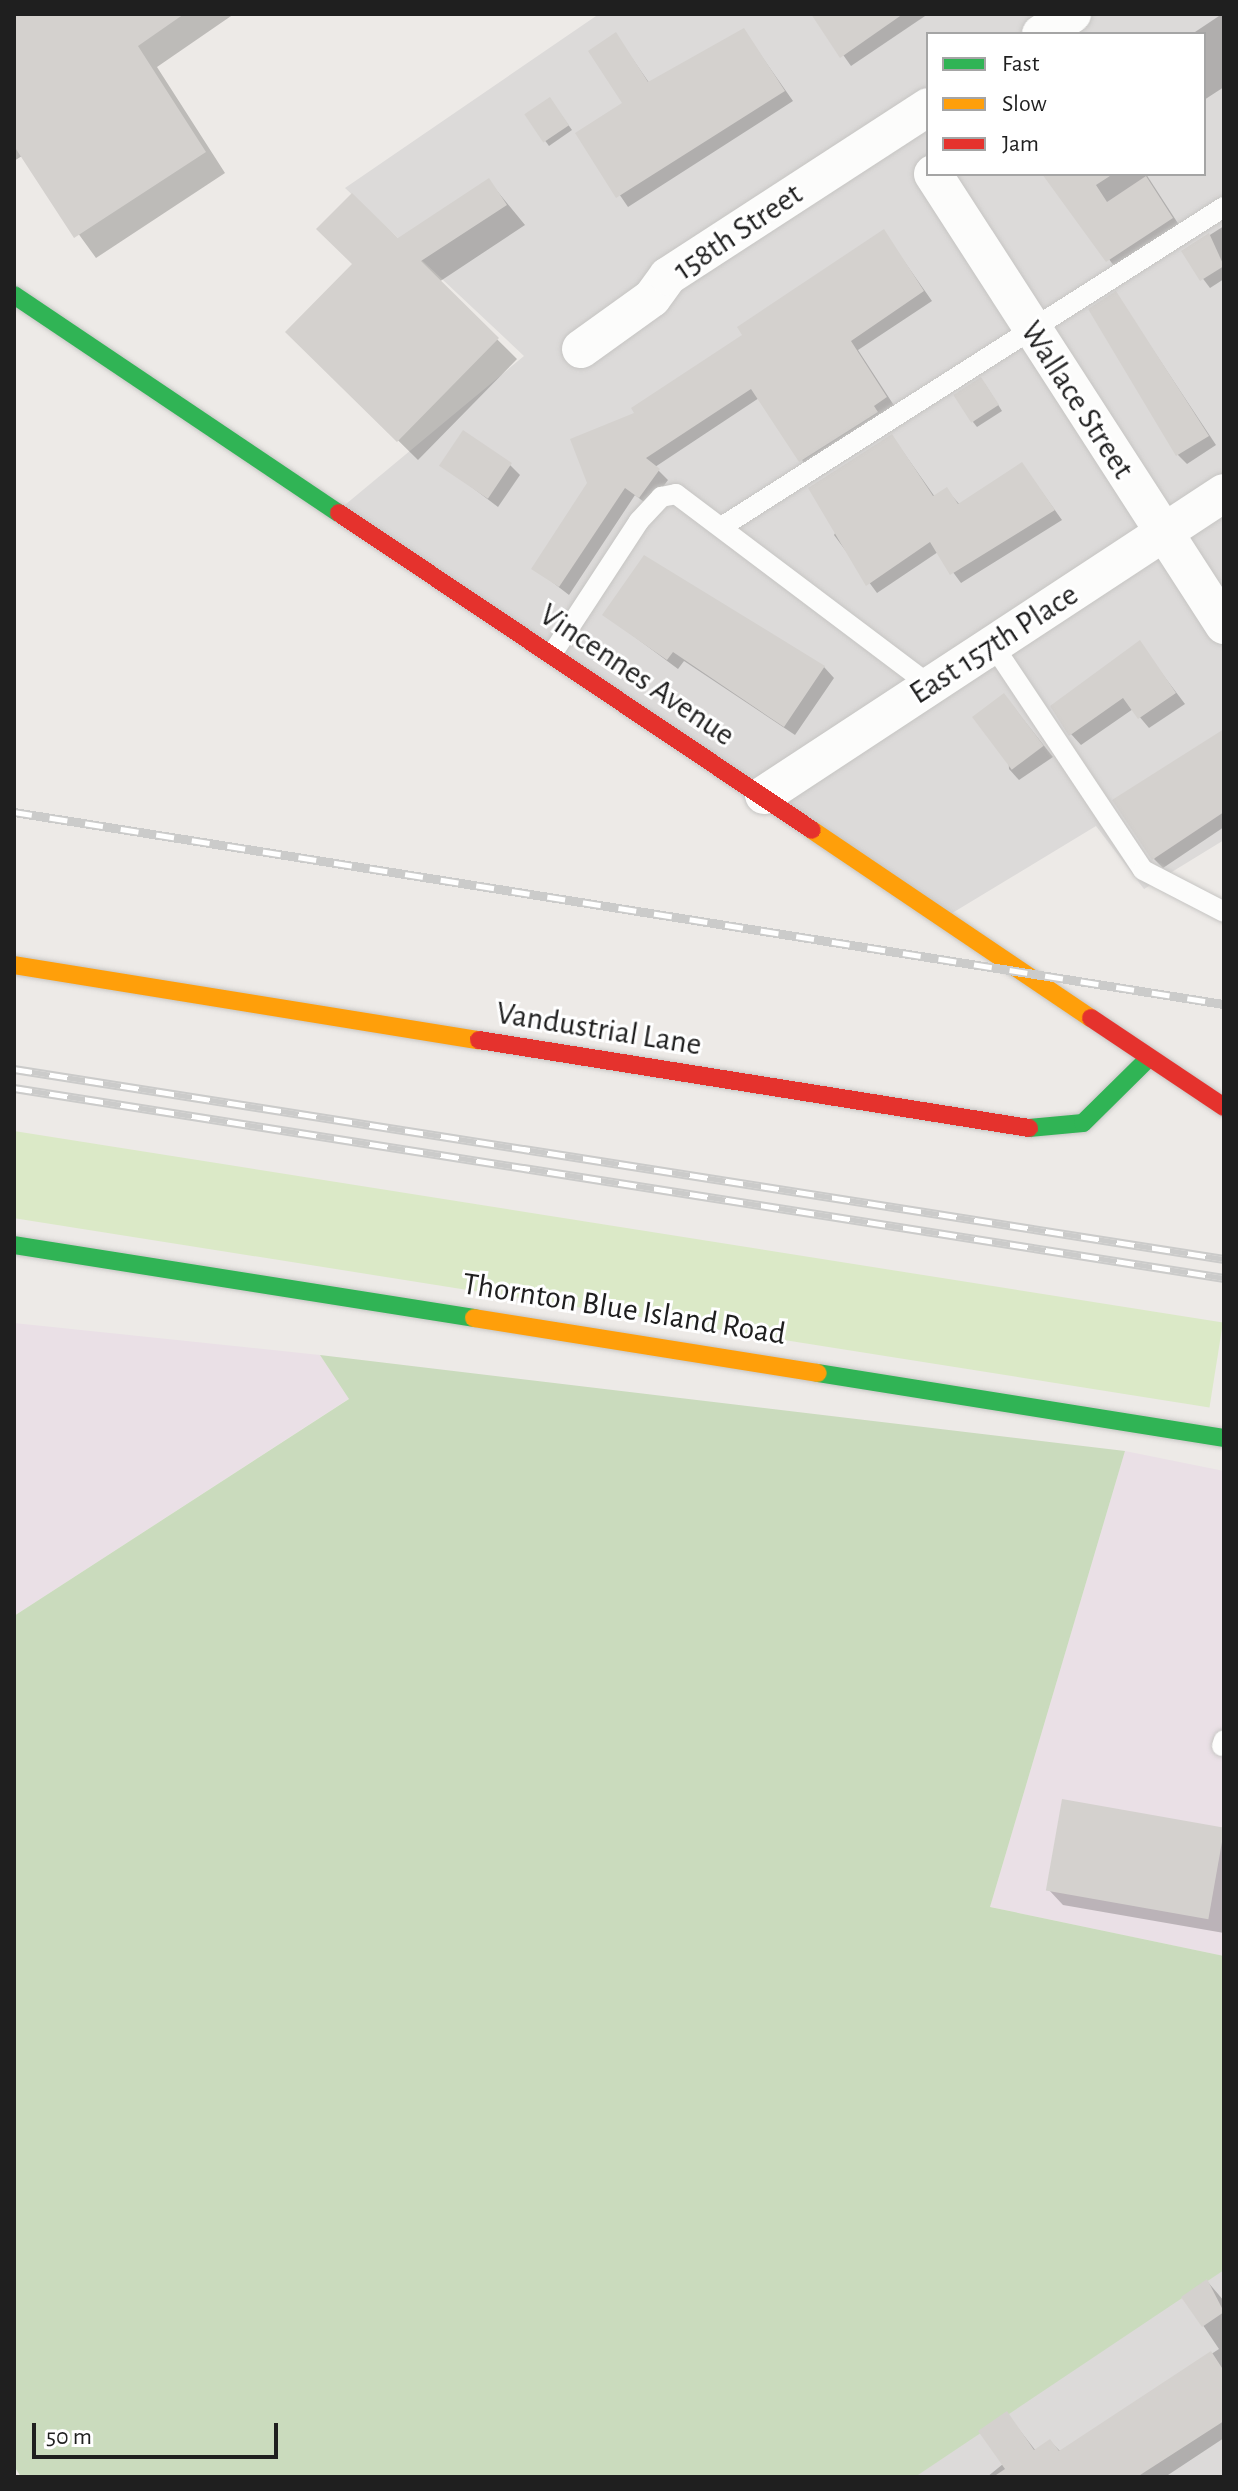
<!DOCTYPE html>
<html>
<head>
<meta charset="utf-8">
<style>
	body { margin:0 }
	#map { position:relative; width:1238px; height:2491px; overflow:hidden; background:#edeae7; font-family:"Alegreya Sans",sans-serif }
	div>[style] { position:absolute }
	.residential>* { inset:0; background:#dcdad9 }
	.industrial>* { inset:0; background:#eae0e6 }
	.grass>* { inset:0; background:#dbe9c7; transform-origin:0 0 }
	.forest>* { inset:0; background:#cadbbd }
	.shadow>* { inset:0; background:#0003 }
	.building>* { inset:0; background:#d4d1ce; transform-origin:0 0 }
	.roads { filter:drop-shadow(0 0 2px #c6c5c3) drop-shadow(0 0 2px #c6c5c3) }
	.lane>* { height:20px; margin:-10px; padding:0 10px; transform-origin:10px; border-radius:10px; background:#fcfcfb }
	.street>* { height:38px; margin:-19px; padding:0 19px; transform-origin:19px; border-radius:19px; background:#fcfcfb }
	.fast>* { height:18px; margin:-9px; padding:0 9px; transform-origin:9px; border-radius:9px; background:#30b455 }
	.slow>* { height:18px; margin:-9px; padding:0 9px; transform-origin:9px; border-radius:9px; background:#ff9f0a }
	.jam>* { height:18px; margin:-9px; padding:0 9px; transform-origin:9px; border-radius:9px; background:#e5322d }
	.rail>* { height:9px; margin-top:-4.5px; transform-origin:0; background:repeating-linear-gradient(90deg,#fff 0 18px,#cbcbca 0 36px); box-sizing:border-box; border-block:2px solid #cbcbca }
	span { translate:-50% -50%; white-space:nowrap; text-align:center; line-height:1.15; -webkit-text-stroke:6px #fff; paint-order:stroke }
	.street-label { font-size:32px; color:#1f1f1f }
	.frame { position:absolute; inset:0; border:16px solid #1f1f1f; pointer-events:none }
	.legend { position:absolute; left:926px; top:32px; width:280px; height:144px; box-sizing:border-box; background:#fff; border:2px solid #a5a5a5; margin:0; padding:10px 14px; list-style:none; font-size:24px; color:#1f1f1f }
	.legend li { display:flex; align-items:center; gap:16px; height:40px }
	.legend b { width:40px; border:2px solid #a5a5a5 }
	.scale { position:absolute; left:32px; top:2423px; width:246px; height:36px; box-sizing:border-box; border:4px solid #1f1f1f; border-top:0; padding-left:10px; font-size:24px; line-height:28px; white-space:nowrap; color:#1f1f1f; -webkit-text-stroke:6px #fff; paint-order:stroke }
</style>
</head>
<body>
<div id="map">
	<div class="residential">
		<i style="clip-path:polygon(evenodd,599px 14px,1224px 14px,1224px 840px,1144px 889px,1096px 826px,944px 918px,334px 514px,524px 356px,345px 188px,599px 14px,928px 34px,1204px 34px,1204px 174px,928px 174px,928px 34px)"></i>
		<i style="clip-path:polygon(1224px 2269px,1224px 2477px,914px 2477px)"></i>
	</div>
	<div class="industrial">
		<i style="clip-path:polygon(14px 1323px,320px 1355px,350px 1398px,14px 1616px)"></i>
		<i style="clip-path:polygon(1125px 1451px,1224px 1471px,1224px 1956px,990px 1907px)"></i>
	</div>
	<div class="grass">
		<i style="left:14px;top:1131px;width:1224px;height:86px;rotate:9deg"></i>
	</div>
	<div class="forest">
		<i style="clip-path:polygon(320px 1355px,1125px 1451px,990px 1907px,1224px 1956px,1224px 2270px,915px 2477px,21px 2477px,14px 2466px,14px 1616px,349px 1399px)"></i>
	</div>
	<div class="shadow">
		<i style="clip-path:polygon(14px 14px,234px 14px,157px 67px,225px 173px,96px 258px,22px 156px,14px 161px)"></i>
		<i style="clip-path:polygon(814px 14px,928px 14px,851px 66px)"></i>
		<i style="clip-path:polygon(1222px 14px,1224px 87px,1204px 100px,1204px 34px,1192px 34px)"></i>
		<i style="clip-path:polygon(744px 31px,793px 101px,628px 207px,578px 134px,624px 104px,616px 35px,650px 84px)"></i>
		<i style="clip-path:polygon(554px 105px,572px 130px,549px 146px,527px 116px)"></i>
		<i style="clip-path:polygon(1046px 174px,1146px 174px,1181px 228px,1117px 270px)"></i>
		<i style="clip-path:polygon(489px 181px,525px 225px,439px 282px,517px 359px,418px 460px,288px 332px)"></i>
		<i style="clip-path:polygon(1224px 226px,1224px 279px,1210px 288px,1183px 252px)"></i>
		<i style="clip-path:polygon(883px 231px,932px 301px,858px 350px,895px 407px,809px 470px,759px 398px,655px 467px,668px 480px,649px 506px,635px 495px,569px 595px,534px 568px,637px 414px)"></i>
		<i style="clip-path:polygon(1116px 294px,1216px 445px,1187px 464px,1178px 455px)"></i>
		<i style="clip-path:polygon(985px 384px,1002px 411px,977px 427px,973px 422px)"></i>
		<i style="clip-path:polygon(892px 436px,935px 497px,947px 490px,960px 505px,1022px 464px,1062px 520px,961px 583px,938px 552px,877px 593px,834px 535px)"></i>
		<i style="clip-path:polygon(441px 464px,510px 465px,520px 475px,498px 507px)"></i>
		<i style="clip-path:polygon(605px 615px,824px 667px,834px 678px,795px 735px,684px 661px,678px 669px)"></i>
		<i style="clip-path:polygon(1139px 643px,1185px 704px,1149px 728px,1133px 709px,1081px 745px,1071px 734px)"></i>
		<i style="clip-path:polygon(1004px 695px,1053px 757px,1019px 780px,1009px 769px)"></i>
		<i style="clip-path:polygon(1224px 732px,1224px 827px,1163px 868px,1154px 859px)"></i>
		<i style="clip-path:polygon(1224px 1830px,1224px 1933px,1063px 1905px,1048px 1889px)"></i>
		<i style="clip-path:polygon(1207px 2281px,1224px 2301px,1224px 2438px,1165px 2477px,987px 2477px,1003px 2464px,1007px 2414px,1036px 2451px,1050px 2441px,1061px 2452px,1219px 2349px,1184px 2297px)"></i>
	</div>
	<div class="building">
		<i style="clip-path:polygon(14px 14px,184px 14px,138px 46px,206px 152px,74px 238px,14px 146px)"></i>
		<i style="clip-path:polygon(811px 14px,903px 14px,840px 58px)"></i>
		<i style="clip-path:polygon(744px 28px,785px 91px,616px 198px,575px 133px,622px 103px,588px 51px,616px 32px,648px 82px)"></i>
		<i style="left:550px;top:97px;width:34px;height:31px;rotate:56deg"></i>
		<i style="clip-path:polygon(1042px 174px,1113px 174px,1096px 185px,1107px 202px,1146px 176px,1173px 218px,1106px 262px)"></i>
		<i style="clip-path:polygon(489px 178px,507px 205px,421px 261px,499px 338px,397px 442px,285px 332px,352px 264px,316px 229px,352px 193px,398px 238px)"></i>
		<i style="clip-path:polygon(884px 229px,924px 291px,851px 341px,887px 397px,874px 406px,878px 412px,799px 462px,751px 389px,646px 458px,660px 469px,639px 498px,625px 488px,559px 587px,531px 569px,587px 483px,570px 439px,634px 413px,631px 408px,742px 335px,737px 327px)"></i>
		<i style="clip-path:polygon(1209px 233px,1224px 266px,1200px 281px,1181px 251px)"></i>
		<i style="clip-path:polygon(1116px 291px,1209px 436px,1176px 456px,1088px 309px)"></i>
		<i style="left:981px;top:377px;width:33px;height:33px;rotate:57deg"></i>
		<i style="left:463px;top:430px;width:59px;height:43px;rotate:34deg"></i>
		<i style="clip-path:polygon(892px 434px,933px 496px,947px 487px,958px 504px,1022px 462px,1055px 510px,950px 575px,930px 542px,866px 586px,808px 488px)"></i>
		<i style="clip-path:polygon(644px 555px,825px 666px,784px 727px,673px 652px,667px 660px,602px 615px)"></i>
		<i style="clip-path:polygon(1140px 640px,1176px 693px,1138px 719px,1123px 698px,1069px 736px,1050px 706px)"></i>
		<i style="left:1004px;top:693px;width:66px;height:40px;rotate:53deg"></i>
		<i style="clip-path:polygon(1224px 729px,1224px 812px,1152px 860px,1112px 800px)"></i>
		<i style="left:1062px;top:1799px;width:165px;height:93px;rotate:10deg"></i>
		<i style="clip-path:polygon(1207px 2279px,1224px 2312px,1202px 2327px,1181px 2297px)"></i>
		<i style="clip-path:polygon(1211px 2351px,1224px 2371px,1224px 2421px,1137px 2477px,993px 2477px,1005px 2469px,978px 2431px,1007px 2411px,1034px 2450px,1050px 2439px,1059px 2451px)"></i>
	</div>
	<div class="roads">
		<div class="lane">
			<i style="left:723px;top:526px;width:594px;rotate:-32.49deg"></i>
			<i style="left:993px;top:645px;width:270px;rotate:56.3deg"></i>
			<i style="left:1143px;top:870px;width:91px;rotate:27.4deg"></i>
			<i style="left:552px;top:654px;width:159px;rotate:-56.8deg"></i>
			<i style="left:639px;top:521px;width:33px;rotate:-47deg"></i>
			<i style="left:661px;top:497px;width:15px;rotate:-11deg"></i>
			<i style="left:676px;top:494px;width:319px;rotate:37deg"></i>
			<i style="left:1222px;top:1746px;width:6px;rotate:-72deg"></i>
		</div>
		<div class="street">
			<i style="left:1041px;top:34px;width:37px;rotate:-33deg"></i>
			<i style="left:933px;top:174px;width:537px;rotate:57.17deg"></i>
			<i style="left:581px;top:349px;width:87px;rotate:-35.7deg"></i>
			<i style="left:652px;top:298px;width:27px;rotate:-54deg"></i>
			<i style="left:668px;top:276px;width:310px;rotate:-33deg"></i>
			<i style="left:764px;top:795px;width:550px;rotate:-33.29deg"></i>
		</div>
		<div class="fast">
			<i style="left:14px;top:295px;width:391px;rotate:33.9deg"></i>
			<i style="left:1029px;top:1128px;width:54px;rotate:-5.3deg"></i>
			<i style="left:1083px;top:1123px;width:93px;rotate:-44.6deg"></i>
			<i style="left:14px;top:1245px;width:466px;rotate:9deg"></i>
			<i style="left:818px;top:1373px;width:411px;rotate:9.1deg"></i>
		</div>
		<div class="slow">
			<i style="left:812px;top:830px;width:336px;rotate:34deg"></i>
			<i style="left:14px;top:965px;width:471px;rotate:9.2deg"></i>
			<i style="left:474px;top:1318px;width:348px;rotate:9.1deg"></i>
		</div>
		<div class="jam">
			<i style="left:339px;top:513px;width:569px;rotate:33.83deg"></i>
			<i style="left:1091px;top:1018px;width:160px;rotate:33.8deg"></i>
			<i style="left:479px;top:1040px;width:557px;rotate:9.09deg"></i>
		</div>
	</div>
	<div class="rail">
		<i style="left:14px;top:812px;width:1225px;rotate:9.02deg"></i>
		<i style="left:14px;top:1069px;width:1225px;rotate:8.92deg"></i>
		<i style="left:14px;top:1088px;width:1225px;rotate:8.92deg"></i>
	</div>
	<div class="street-label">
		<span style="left:738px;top:232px;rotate:-34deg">158th Street</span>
		<span style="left:1077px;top:400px;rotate:57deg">Wallace Street</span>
		<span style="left:994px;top:644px;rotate:-33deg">East 157th Place</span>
		<span style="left:637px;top:675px;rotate:34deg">Vincennes Avenue</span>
		<span style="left:599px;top:1029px;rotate:9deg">Vandustrial Lane</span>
		<span style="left:624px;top:1309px;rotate:9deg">Thornton Blue Island Road</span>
	</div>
	<div class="frame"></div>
	<ul class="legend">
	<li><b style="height:10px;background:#30b455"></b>Fast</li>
	<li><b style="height:10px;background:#ff9f0a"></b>Slow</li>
	<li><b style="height:10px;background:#e5322d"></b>Jam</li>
	</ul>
	<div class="scale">50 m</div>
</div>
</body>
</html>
